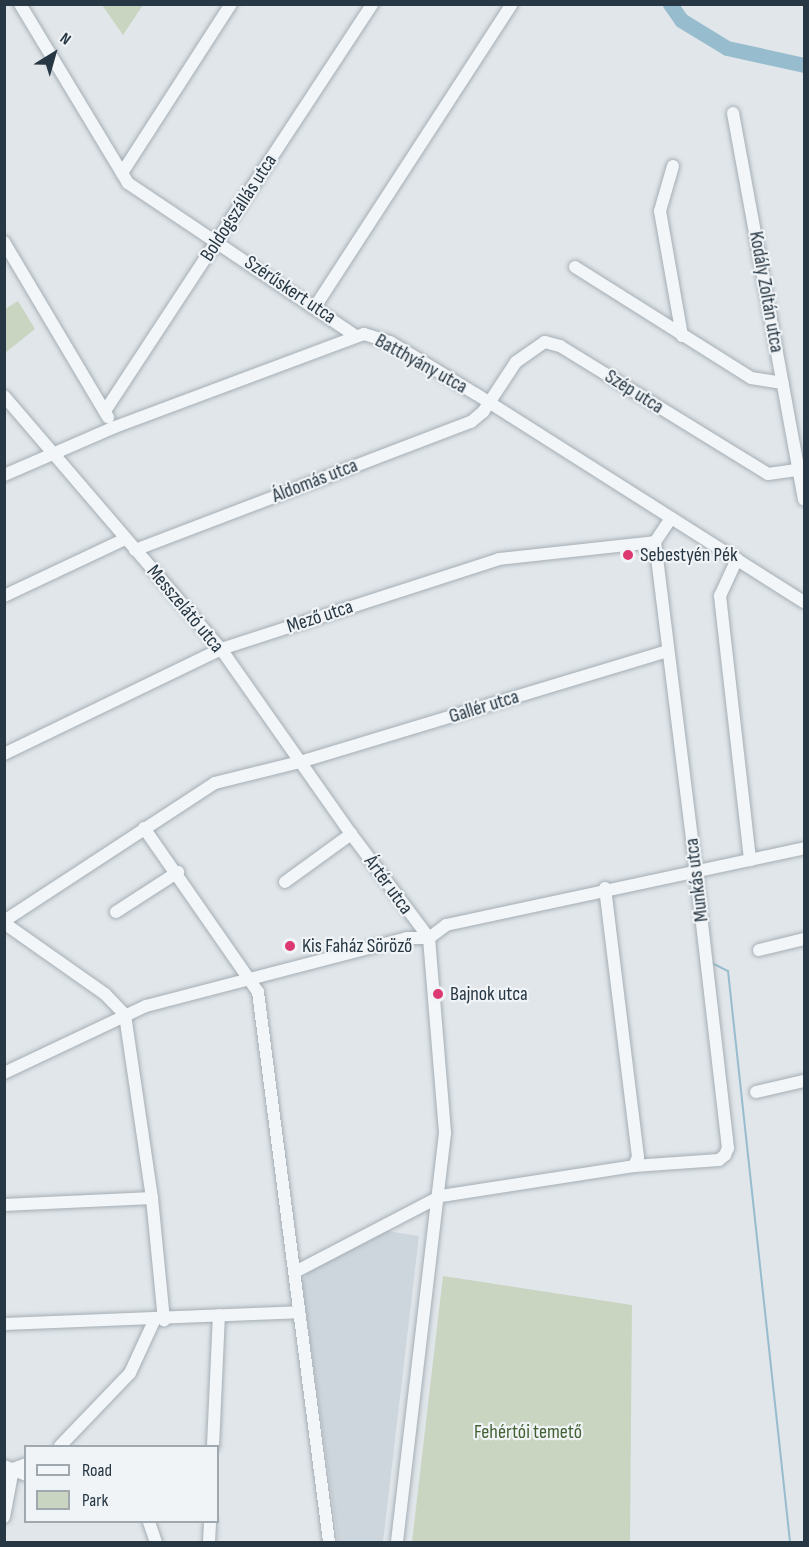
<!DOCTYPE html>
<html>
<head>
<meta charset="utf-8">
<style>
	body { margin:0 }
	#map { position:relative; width:809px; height:1547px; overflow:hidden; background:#e0e6ea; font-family:"Sofia Sans Condensed",sans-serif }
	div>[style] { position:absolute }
	.built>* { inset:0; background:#ced6dd }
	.green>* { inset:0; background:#c9d5c0 }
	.stream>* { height:2px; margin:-1px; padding:0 1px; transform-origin:1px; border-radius:1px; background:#97bcce }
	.river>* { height:15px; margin:-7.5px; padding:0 7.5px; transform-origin:7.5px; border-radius:7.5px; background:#97bcce }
	.roads { filter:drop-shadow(0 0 2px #a5aeb5) drop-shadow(0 0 2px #a5aeb5) }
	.minor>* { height:12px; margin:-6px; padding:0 6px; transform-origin:6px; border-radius:6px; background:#f3f6f8 }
	.dots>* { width:16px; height:16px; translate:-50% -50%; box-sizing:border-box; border:3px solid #f0f4f7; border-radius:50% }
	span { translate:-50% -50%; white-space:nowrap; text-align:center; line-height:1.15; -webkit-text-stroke:4.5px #f0f4f7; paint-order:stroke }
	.street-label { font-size:20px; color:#273743 }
	.poi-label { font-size:20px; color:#273743 }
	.left { translate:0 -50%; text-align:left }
	.park-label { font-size:20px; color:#446133 }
	.frame { position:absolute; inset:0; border:6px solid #273743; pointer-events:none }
	.legend { position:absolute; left:24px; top:1445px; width:195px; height:78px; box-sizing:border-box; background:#f0f4f7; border:2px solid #a0a8af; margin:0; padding:8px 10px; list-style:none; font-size:18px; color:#273743 }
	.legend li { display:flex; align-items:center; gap:12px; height:30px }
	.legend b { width:30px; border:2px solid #a0a8af }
	.north { position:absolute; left:24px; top:24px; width:60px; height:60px; -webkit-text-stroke:4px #f0f4f7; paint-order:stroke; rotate:37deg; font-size:16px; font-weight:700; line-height:24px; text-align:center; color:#273743 }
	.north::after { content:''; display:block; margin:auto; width:21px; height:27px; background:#273743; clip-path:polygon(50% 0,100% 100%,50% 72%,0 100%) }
</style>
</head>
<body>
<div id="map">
	<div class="built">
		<i style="clip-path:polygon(387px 1231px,419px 1236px,383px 1542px,338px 1542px,302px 1282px,308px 1272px)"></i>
	</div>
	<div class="green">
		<i style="clip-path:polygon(102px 5px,143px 5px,123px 35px)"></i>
		<i style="clip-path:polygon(18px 301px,35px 329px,5px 353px,5px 309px)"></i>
		<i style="clip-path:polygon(443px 1276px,632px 1305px,630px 1542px,412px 1542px)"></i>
	</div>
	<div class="stream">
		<i style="left:712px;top:963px;width:18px;rotate:27deg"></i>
		<i style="left:728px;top:971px;width:574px;rotate:83.8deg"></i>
	</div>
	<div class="river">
		<i style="left:670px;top:4px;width:19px;rotate:55deg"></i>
		<i style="left:681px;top:20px;width:54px;rotate:31.3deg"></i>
		<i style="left:727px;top:48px;width:79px;rotate:12.4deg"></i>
	</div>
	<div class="roads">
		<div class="minor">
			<i style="left:20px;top:4px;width:209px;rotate:58.9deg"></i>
			<i style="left:128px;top:183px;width:272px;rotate:33.9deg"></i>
			<i style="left:733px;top:113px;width:393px;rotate:79.6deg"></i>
			<i style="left:673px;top:166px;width:47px;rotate:106.1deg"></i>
			<i style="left:660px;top:211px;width:127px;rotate:80deg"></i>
			<i style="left:122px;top:173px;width:201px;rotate:-57.2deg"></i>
			<i style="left:4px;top:242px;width:204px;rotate:59.3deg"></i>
			<i style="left:575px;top:267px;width:208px;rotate:32.2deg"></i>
			<i style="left:751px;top:378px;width:32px;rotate:9deg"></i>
			<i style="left:315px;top:307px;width:361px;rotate:-57deg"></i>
			<i style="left:4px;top:396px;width:333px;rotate:49.4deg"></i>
			<i style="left:221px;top:649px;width:226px;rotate:54.9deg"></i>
			<i style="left:105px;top:411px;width:487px;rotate:-56.7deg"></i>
			<i style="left:4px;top:475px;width:121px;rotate:-23.4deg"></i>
			<i style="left:115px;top:427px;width:266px;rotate:-20.5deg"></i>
			<i style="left:364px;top:334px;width:27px;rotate:17deg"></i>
			<i style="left:390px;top:342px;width:100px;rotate:31.2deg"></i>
			<i style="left:476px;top:394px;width:388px;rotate:32.4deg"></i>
			<i style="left:135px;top:550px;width:360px;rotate:-20.9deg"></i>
			<i style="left:471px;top:422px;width:16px;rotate:-40deg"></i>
			<i style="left:483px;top:412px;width:60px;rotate:-56.6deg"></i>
			<i style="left:516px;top:362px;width:35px;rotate:-35deg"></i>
			<i style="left:545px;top:342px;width:16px;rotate:15deg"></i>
			<i style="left:560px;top:346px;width:244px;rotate:31.6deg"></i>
			<i style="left:768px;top:474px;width:36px;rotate:-8deg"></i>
			<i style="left:737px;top:559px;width:41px;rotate:114.7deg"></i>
			<i style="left:720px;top:596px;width:266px;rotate:83.5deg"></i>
			<i style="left:4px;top:596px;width:134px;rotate:-25.2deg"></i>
			<i style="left:4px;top:754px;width:241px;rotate:-25.8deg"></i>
			<i style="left:221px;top:649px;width:292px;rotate:-17.9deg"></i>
			<i style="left:499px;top:559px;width:157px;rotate:-6.2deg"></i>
			<i style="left:144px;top:828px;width:200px;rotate:55.2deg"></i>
			<i style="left:258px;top:992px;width:555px;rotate:82.64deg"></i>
			<i style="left:285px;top:882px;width:82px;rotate:-36deg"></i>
			<i style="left:351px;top:834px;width:130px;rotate:53.1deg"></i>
			<i style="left:429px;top:938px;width:196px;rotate:85.3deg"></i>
			<i style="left:445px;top:1133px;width:412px;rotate:96.7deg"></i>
			<i style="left:605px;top:888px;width:271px;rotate:83deg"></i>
			<i style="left:638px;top:1157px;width:10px;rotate:114deg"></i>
			<i style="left:116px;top:912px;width:74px;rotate:-32.8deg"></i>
			<i style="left:4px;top:921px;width:252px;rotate:-33.2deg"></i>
			<i style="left:215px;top:783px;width:88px;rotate:-13.9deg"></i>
			<i style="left:300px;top:762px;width:384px;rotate:-16.8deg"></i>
			<i style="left:4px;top:923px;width:123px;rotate:35.1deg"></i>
			<i style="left:105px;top:994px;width:29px;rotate:46deg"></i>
			<i style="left:125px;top:1015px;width:185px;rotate:81.6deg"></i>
			<i style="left:152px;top:1198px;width:123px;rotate:84.4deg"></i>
			<i style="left:429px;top:938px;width:21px;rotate:-37deg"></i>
			<i style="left:446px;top:925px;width:366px;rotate:-12.1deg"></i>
			<i style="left:759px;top:950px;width:46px;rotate:-13.7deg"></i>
			<i style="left:4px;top:1073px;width:157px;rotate:-25.3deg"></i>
			<i style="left:146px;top:1006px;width:270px;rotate:-14.6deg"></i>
			<i style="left:407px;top:938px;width:22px"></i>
			<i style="left:756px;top:1092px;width:49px;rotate:-12.9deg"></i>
			<i style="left:4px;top:1205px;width:148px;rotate:-2.7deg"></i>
			<i style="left:295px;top:1272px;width:165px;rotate:-27.5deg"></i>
			<i style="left:441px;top:1196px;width:195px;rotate:-8.8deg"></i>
			<i style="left:634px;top:1166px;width:85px;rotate:-4deg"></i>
			<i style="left:719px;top:1160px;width:8px;rotate:-40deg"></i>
			<i style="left:725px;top:1155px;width:8px;rotate:-67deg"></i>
			<i style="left:728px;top:1148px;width:271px;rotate:-96.6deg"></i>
			<i style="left:697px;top:879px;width:340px;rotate:-97.1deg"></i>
			<i style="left:655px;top:542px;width:29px;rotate:-56deg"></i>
			<i style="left:4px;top:1324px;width:294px;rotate:-2.3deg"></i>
			<i style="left:60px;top:1446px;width:101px;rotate:-46.2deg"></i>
			<i style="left:130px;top:1373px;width:57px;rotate:-65.2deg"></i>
			<i style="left:213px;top:1446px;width:131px;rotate:-87.4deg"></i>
			<i style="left:4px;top:1466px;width:24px;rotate:22deg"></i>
			<i style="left:4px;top:1517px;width:49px;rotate:-79.4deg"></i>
			<i style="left:13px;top:1469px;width:14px;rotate:-21deg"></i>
			<i style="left:149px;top:1522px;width:21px;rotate:71deg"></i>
			<i style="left:209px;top:1542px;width:20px;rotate:-87deg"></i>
		</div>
	</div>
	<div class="dots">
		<i style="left:628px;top:555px;background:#db3970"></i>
		<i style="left:290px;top:946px;background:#db3970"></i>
		<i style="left:438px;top:994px;background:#db3970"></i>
	</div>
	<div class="street-label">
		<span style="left:239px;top:208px;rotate:-57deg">Boldogszállás utca</span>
		<span style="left:290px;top:290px;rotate:34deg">Szérűskert utca</span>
		<span style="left:766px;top:292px;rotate:80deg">Kodály Zoltán utca</span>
		<span style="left:421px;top:364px;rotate:29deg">Batthyány utca</span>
		<span style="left:634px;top:392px;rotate:32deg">Szép utca</span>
		<span style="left:315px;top:481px;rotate:-21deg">Áldomás utca</span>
		<span style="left:185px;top:609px;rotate:50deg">Messzelátó utca</span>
		<span style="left:320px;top:617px;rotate:-18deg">Mező utca</span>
		<span style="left:484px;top:707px;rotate:-17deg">Gallér utca</span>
		<span style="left:697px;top:880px;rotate:-97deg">Munkás utca</span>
		<span style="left:388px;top:885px;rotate:54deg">Ártér utca</span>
	</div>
	<div class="poi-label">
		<span class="left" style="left:640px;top:555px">Sebestyén Pék</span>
		<span class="left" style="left:302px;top:946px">Kis Faház Söröző</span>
		<span class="left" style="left:450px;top:994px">Bajnok utca</span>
	</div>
	<div class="park-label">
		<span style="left:528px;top:1432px">Fehértói temető</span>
	</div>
	<div class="frame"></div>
	<ul class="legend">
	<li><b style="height:8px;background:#f3f6f8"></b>Road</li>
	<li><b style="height:16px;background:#c9d5c0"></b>Park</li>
	</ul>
	<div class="north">N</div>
</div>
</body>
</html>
